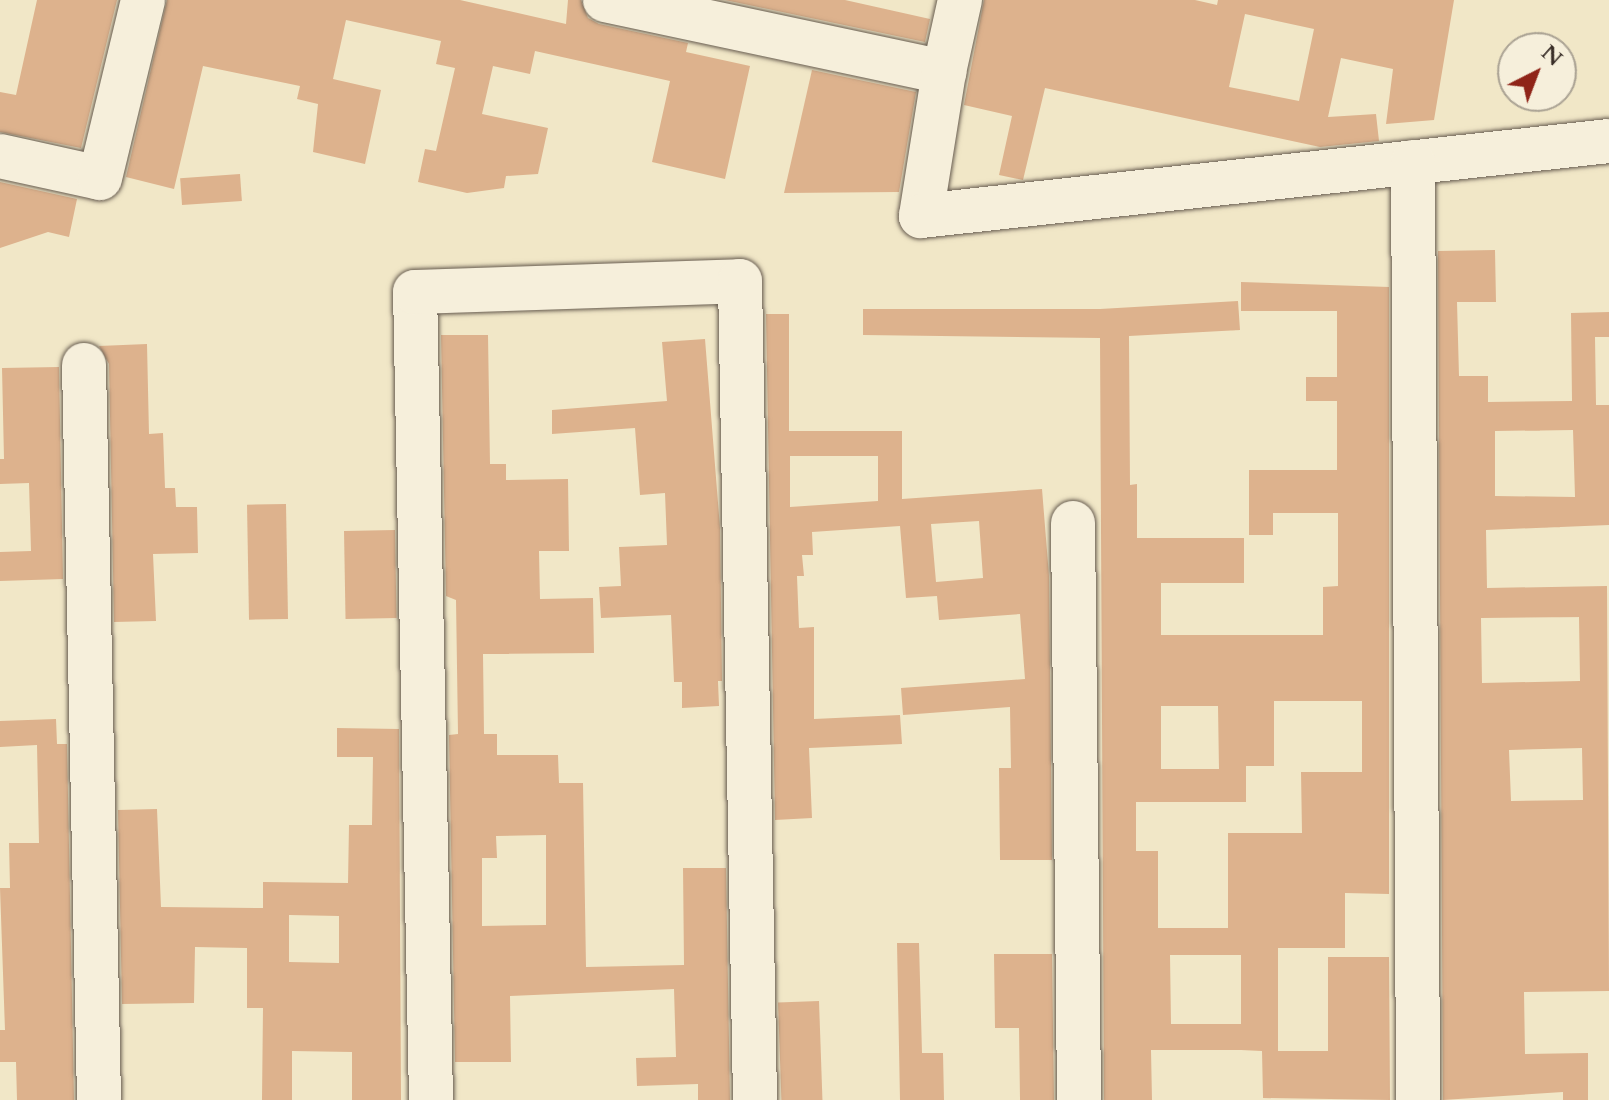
<!DOCTYPE html>
<html>
<head>
<meta charset="utf-8">
<style>
	body { margin:0 }
	#map { position:relative; width:1609px; height:1100px; overflow:hidden; background:#f1e7c7; font-family:Cardo,serif }
	div>[style] { position:absolute }
	.building>* { inset:0; background:#ddb28d; transform-origin:0 0 }
	.roads { filter:drop-shadow(0 0 2px #675c50) drop-shadow(0 0 2px #675c50) }
	.minor>* { height:44px; margin:-22px; padding:0 22px; transform-origin:22px; border-radius:22px; background:#f6efdb }
	span { translate:-50% -50%; white-space:nowrap; text-align:center; line-height:1.15; -webkit-text-stroke:7px #f6efdb; paint-order:stroke }
	.north { position:absolute; left:1497px; top:32px; width:80px; height:80px; box-sizing:border-box; background:#f6efdb; border:2px solid #aaa293; border-radius:50%; rotate:42deg; font-size:22px; font-weight:700; line-height:32px; text-align:center; color:#392e28 }
	.north::after { content:''; display:block; margin:auto; width:28px; height:36px; background:#8f2418; clip-path:polygon(50% 0,100% 100%,50% 72%,0 100%) }
</style>
</head>
<body>
<div id="map">
	<div class="building">
		<i style="clip-path:polygon(37px 0,117px 0,81px 148px,0 132px,0 92px,16px 95px)"></i>
		<i style="clip-path:polygon(167px 0,460px 0,566px 24px,568px 0,581px 0,588px 18px,599px 24px,688px 43px,686px 52px,750px 66px,725px 179px,652px 162px,670px 81px,535px 51px,530px 74px,493px 66px,482px 114px,548px 128px,538px 174px,506px 176px,504px 188px,467px 193px,418px 182px,425px 149px,436px 151px,455px 68px,436px 64px,441px 41px,346px 20px,333px 79px,381px 90px,365px 164px,313px 152px,318px 104px,297px 99px,300px 86px,203px 66px,174px 189px,126px 177px)"></i>
		<i style="clip-path:polygon(725px 0,845px 0,930px 19px,925px 42px)"></i>
		<i style="clip-path:polygon(evenodd,984px 0,1195px 0,1217px 5px,1218px 0,1454px 0,1434px 120px,1386px 124px,1393px 69px,1341px 58px,1328px 117px,1376px 114px,1379px 141px,1320px 147px,1045px 88px,1023px 180px,999px 175px,1012px 116px,964px 105px,984px 0,1245px 14px,1314px 29px,1299px 101px,1229px 87px,1245px 14px)"></i>
		<i style="clip-path:polygon(812px 70px,916px 92px,899px 192px,784px 193px)"></i>
		<i style="left:240px;top:174px;width:27px;height:60px;rotate:86deg"></i>
		<i style="clip-path:polygon(0 182px,77px 199px,69px 237px,48px 232px,0 248px)"></i>
		<i style="clip-path:polygon(evenodd,1495px 250px,1496px 302px,1457px 302px,1459px 376px,1488px 376px,1488px 402px,1572px 401px,1571px 313px,1609px 312px,1609px 337px,1595px 337px,1596px 405px,1609px 405px,1609px 525px,1486px 530px,1487px 588px,1607px 586px,1609px 991px,1524px 992px,1525px 1054px,1588px 1053px,1588px 1100px,1563px 1100px,1563px 1092px,1443px 1100px,1438px 251px,1495px 250px,1573px 430px,1575px 497px,1495px 496px,1495px 431px,1573px 430px,1495px 250px,1579px 617px,1580px 681px,1482px 683px,1481px 618px,1579px 617px,1495px 250px,1582px 748px,1583px 800px,1511px 801px,1509px 750px,1582px 748px)"></i>
		<i style="clip-path:polygon(evenodd,1241px 282px,1389px 287px,1389px 894px,1345px 893px,1345px 948px,1278px 948px,1278px 1051px,1328px 1051px,1328px 957px,1389px 957px,1390px 1100px,1263px 1098px,1262px 1051px,1241px 1050px,1151px 1050px,1152px 1100px,1104px 1100px,1100px 338px,863px 335px,863px 309px,1100px 309px,1238px 301px,1240px 330px,1129px 336px,1130px 485px,1137px 484px,1137px 538px,1244px 538px,1244px 583px,1161px 583px,1161px 635px,1323px 635px,1323px 587px,1338px 586px,1338px 513px,1273px 513px,1273px 535px,1249px 535px,1249px 470px,1337px 470px,1337px 401px,1306px 401px,1306px 377px,1337px 377px,1337px 311px,1241px 311px,1241px 282px,1274px 701px,1362px 701px,1362px 772px,1301px 772px,1302px 833px,1228px 833px,1228px 928px,1158px 928px,1158px 851px,1136px 851px,1136px 802px,1246px 802px,1246px 766px,1274px 766px,1274px 701px,1241px 282px,1161px 706px,1218px 706px,1219px 769px,1161px 769px,1161px 706px,1241px 282px,1170px 955px,1241px 955px,1241px 1024px,1171px 1024px,1170px 955px)"></i>
		<i style="clip-path:polygon(evenodd,766px 314px,789px 314px,789px 431px,902px 431px,902px 499px,1042px 489px,1049px 576px,1052px 860px,1000px 860px,999px 768px,1011px 768px,1010px 707px,903px 715px,901px 688px,1025px 679px,1020px 614px,939px 620px,937px 596px,906px 598px,900px 526px,812px 532px,813px 555px,802px 555px,804px 576px,797px 576px,799px 628px,814px 627px,814px 719px,900px 715px,902px 744px,809px 748px,812px 818px,775px 820px,766px 314px,790px 456px,878px 456px,878px 501px,790px 507px,790px 456px,766px 314px,979px 521px,983px 578px,936px 582px,931px 524px,979px 521px)"></i>
		<i style="clip-path:polygon(evenodd,441px 335px,488px 335px,490px 464px,506px 464px,506px 480px,568px 479px,569px 551px,539px 551px,540px 599px,593px 598px,594px 653px,483px 654px,484px 734px,497px 734px,497px 755px,558px 755px,559px 783px,583px 783px,586px 967px,684px 965px,683px 868px,726px 868px,730px 1100px,698px 1100px,698px 1084px,637px 1086px,636px 1058px,676px 1057px,674px 989px,510px 996px,511px 1062px,455px 1062px,449px 735px,458px 734px,456px 600px,446px 596px,441px 335px,546px 835px,546px 925px,482px 926px,482px 858px,497px 858px,496px 836px,546px 835px)"></i>
		<i style="clip-path:polygon(705px 339px,720px 528px,722px 681px,718px 681px,719px 706px,682px 708px,682px 682px,674px 682px,671px 615px,601px 618px,599px 587px,621px 586px,619px 547px,667px 545px,665px 493px,640px 495px,635px 428px,552px 434px,552px 410px,667px 401px,662px 342px)"></i>
		<i style="clip-path:polygon(147px 344px,149px 434px,163px 433px,165px 488px,175px 488px,176px 507px,197px 507px,198px 553px,153px 554px,156px 621px,114px 622px,109px 364px,99px 346px)"></i>
		<i style="clip-path:polygon(59px 367px,63px 579px,0 581px,0 552px,31px 551px,29px 483px,0 484px,0 459px,4px 459px,2px 368px)"></i>
		<i style="left:286px;top:504px;width:115px;height:39px;rotate:89deg"></i>
		<i style="left:395px;top:530px;width:88px;height:51px;rotate:89deg"></i>
		<i style="clip-path:polygon(56px 719px,57px 744px,67px 744px,74px 1100px,17px 1100px,16px 1062px,0 1062px,0 1030px,5px 1030px,0 888px,10px 888px,9px 843px,39px 843px,37px 745px,0 747px,0 721px)"></i>
		<i style="clip-path:polygon(evenodd,337px 728px,399px 729px,401px 1100px,352px 1100px,352px 1052px,292px 1051px,292px 1100px,262px 1100px,263px 1008px,247px 1008px,247px 948px,195px 947px,194px 1003px,122px 1004px,118px 810px,157px 809px,161px 907px,263px 908px,263px 882px,348px 883px,349px 825px,372px 825px,373px 757px,337px 757px,337px 728px,289px 915px,339px 916px,339px 963px,289px 962px,289px 915px)"></i>
		<i style="clip-path:polygon(897px 943px,919px 943px,922px 1053px,943px 1053px,944px 1100px,900px 1100px)"></i>
		<i style="clip-path:polygon(994px 954px,1052px 954px,1054px 1100px,1020px 1100px,1019px 1028px,995px 1028px)"></i>
		<i style="left:819px;top:1001px;width:99px;height:41px;rotate:88deg"></i>
	</div>
	<div class="roads">
		<div class="minor">
			<i style="left:605px;top:0;width:347px;rotate:12deg"></i>
			<i style="left:944px;top:72px;width:146px;rotate:99.1deg"></i>
			<i style="left:921px;top:216px;width:692px;rotate:-6.22deg"></i>
			<i style="left:944px;top:72px;width:74px;rotate:-77.5deg"></i>
			<i style="left:0;top:156px;width:102px;rotate:12.4deg"></i>
			<i style="left:100px;top:178px;width:183px;rotate:-76.4deg"></i>
			<i style="left:1413px;top:162px;width:938px;rotate:89.69deg"></i>
			<i style="left:84px;top:365px;width:735px;rotate:88.83deg"></i>
			<i style="left:1073px;top:523px;width:577px;rotate:89.4deg"></i>
			<i style="left:431px;top:1100px;width:808px;rotate:-91.13deg"></i>
			<i style="left:415px;top:292px;width:325px;rotate:-1.9deg"></i>
			<i style="left:740px;top:281px;width:819px;rotate:88.95deg"></i>
		</div>
	</div>
	<div class="north">N</div>
</div>
</body>
</html>
